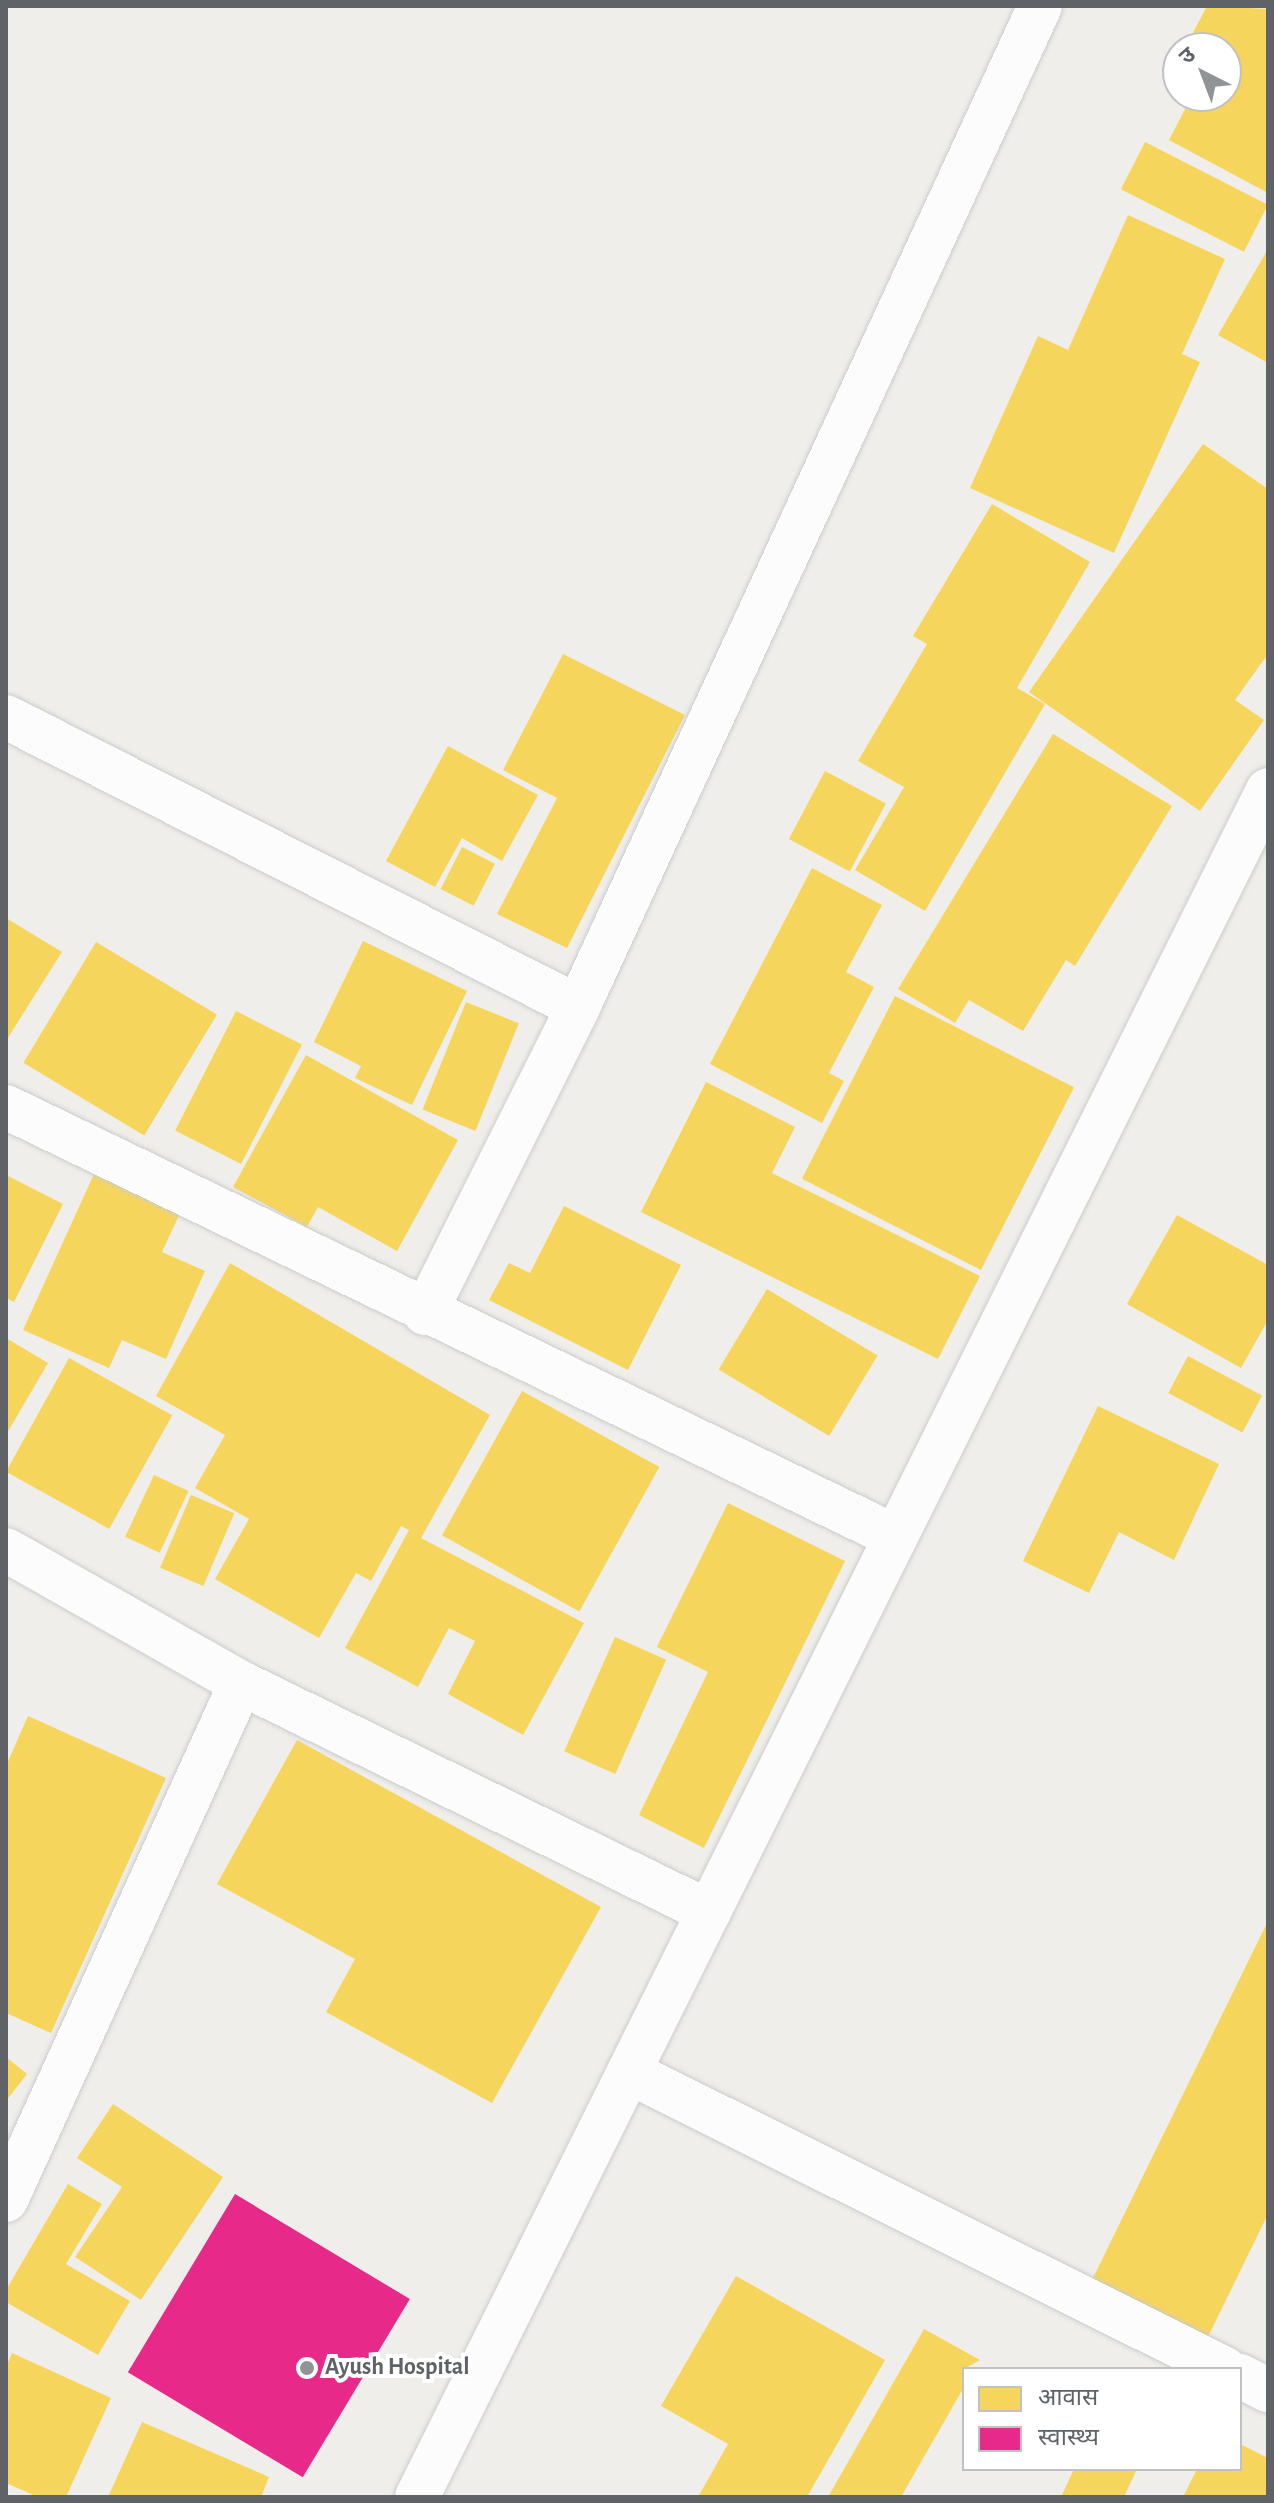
<!DOCTYPE html>
<html>
<head>
<meta charset="utf-8">
<style>
	body { margin:0 }
	#map { position:relative; width:1274px; height:2503px; overflow:hidden; background:#efeeea; font-family:"Alegreya Sans","Noto Sans Devanagari",sans-serif }
	div>[style] { position:absolute }
	.homes>* { inset:0; background:#f6d55c; transform-origin:0 0 }
	.health>* { inset:0; background:#e7298a; transform-origin:0 0 }
	.roads { filter:drop-shadow(0 0 2px #cbcccc) drop-shadow(0 0 2px #cbcccc) }
	.minor>* { height:44px; margin:-22px; padding:0 22px; transform-origin:22px; border-radius:22px; background:#fdfcfc }
	.dots>* { width:22px; height:22px; translate:-50% -50%; box-sizing:border-box; border:4px solid #fff; border-radius:50% }
	span { translate:-50% -50%; white-space:nowrap; text-align:center; line-height:1.15; -webkit-text-stroke:8px #fff; paint-order:stroke }
	.poi-label { font-size:24px; color:#5f6368; font-weight:700 }
	.left { translate:0 -50%; text-align:left }
	.frame { position:absolute; inset:0; border:8px solid #5f6368; pointer-events:none }
	.legend { position:absolute; left:962px; top:2367px; width:280px; height:104px; box-sizing:border-box; background:#fff; border:2px solid #bfc1c3; margin:0; padding:10px 14px; list-style:none; font-size:24px; color:#5f6368 }
	.legend li { display:flex; align-items:center; gap:16px; height:40px }
	.legend b { width:40px; border:2px solid #bfc1c3 }
	.north { position:absolute; left:1162px; top:32px; width:80px; height:80px; box-sizing:border-box; background:#fff; border:2px solid #bfc1c3; border-radius:50%; rotate:318deg; font-size:22px; font-weight:700; line-height:32px; text-align:center; color:#5f6368 }
	.north::after { content:''; display:block; margin:auto; width:28px; height:36px; background:#919496; clip-path:polygon(50% 0,100% 100%,50% 72%,0 100%) }
</style>
</head>
<body>
<div id="map">
	<div class="homes">
		<i style="clip-path:polygon(1207px 6px,1268px 9px,1268px 193px,1169px 140px,1192px 96px,1226px 96px,1226px 48px,1185px 48px)"></i>
		<i style="left:1145px;top:142px;width:138px;height:53px;rotate:27deg"></i>
		<i style="clip-path:polygon(1128px 215px,1225px 259px,1182px 354px,1200px 362px,1114px 553px,970px 488px,1038px 336px,1068px 350px)"></i>
		<i style="clip-path:polygon(1268px 249px,1268px 363px,1218px 335px)"></i>
		<i style="clip-path:polygon(1203px 444px,1268px 489px,1268px 654px,1235px 700px,1264px 720px,1200px 811px,1029px 692px)"></i>
		<i style="clip-path:polygon(992px 504px,1090px 562px,1017px 688px,1045px 704px,925px 911px,855px 870px,904px 787px,858px 761px,927px 644px,913px 636px)"></i>
		<i style="clip-path:polygon(563px 654px,685px 715px,567px 948px,497px 914px,557px 798px,503px 770px)"></i>
		<i style="clip-path:polygon(1053px 734px,1172px 806px,1075px 966px,1066px 960px,1023px 1031px,969px 1000px,955px 1023px,898px 989px)"></i>
		<i style="clip-path:polygon(448px 746px,538px 795px,502px 861px,462px 838px,435px 887px,386px 861px)"></i>
		<i style="left:825px;top:771px;width:69px;height:77px;rotate:28deg"></i>
		<i style="left:462px;top:847px;width:37px;height:47px;rotate:27deg"></i>
		<i style="clip-path:polygon(812px 868px,882px 905px,846px 972px,874px 987px,829px 1073px,844px 1081px,822px 1123px,710px 1064px)"></i>
		<i style="clip-path:polygon(6px 918px,62px 952px,6px 1041px)"></i>
		<i style="clip-path:polygon(363px 941px,467px 991px,412px 1105px,355px 1078px,361px 1066px,314px 1042px)"></i>
		<i style="left:96px;top:942px;width:141px;height:141px;rotate:31deg"></i>
		<i style="left:895px;top:996px;width:201px;height:205px;rotate:27deg"></i>
		<i style="left:466px;top:1002px;width:57px;height:116px;rotate:22deg"></i>
		<i style="left:236px;top:1011px;width:74px;height:134px;rotate:27deg"></i>
		<i style="clip-path:polygon(306px 1055px,458px 1140px,397px 1251px,318px 1207px,307px 1227px,233px 1187px)"></i>
		<i style="clip-path:polygon(706px 1082px,795px 1127px,772px 1173px,980px 1276px,938px 1359px,641px 1212px)"></i>
		<i style="clip-path:polygon(94px 1174px,180px 1213px,162px 1252px,205px 1271px,166px 1359px,122px 1340px,109px 1368px,23px 1330px)"></i>
		<i style="clip-path:polygon(6px 1175px,63px 1204px,14px 1302px,6px 1298px)"></i>
		<i style="clip-path:polygon(564px 1206px,681px 1265px,628px 1370px,489px 1300px,509px 1263px,530px 1273px)"></i>
		<i style="clip-path:polygon(1177px 1215px,1268px 1265px,1268px 1320px,1241px 1368px,1127px 1304px)"></i>
		<i style="clip-path:polygon(230px 1263px,490px 1415px,421px 1538px,584px 1623px,523px 1735px,448px 1694px,475px 1641px,449px 1628px,418px 1687px,345px 1648px,409px 1530px,401px 1526px,371px 1581px,356px 1573px,319px 1638px,215px 1579px,249px 1519px,195px 1488px,225px 1435px,156px 1396px)"></i>
		<i style="left:767px;top:1289px;width:129px;height:94px;rotate:31deg"></i>
		<i style="clip-path:polygon(6px 1338px,48px 1363px,6px 1435px)"></i>
		<i style="left:1188px;top:1356px;width:84px;height:42px;rotate:28deg"></i>
		<i style="left:69px;top:1358px;width:118px;height:130px;rotate:29deg"></i>
		<i style="left:522px;top:1391px;width:157px;height:165px;rotate:29deg"></i>
		<i style="clip-path:polygon(1098px 1406px,1219px 1464px,1174px 1560px,1119px 1532px,1089px 1593px,1023px 1561px)"></i>
		<i style="left:154px;top:1475px;width:38px;height:68px;rotate:25deg"></i>
		<i style="left:191px;top:1495px;width:47px;height:79px;rotate:23deg"></i>
		<i style="clip-path:polygon(728px 1503px,845px 1561px,704px 1848px,639px 1815px,708px 1672px,657px 1647px)"></i>
		<i style="left:615px;top:1637px;width:56px;height:125px;rotate:24deg"></i>
		<i style="clip-path:polygon(28px 1716px,166px 1778px,51px 2033px,6px 2013px,6px 1766px)"></i>
		<i style="clip-path:polygon(297px 1740px,601px 1907px,492px 2103px,326px 2012px,355px 1959px,217px 1884px)"></i>
		<i style="clip-path:polygon(1268px 1921px,1268px 2214px,1208px 2337px,1092px 2280px)"></i>
		<i style="clip-path:polygon(6px 2057px,27px 2074px,6px 2101px)"></i>
		<i style="clip-path:polygon(113px 2104px,223px 2177px,141px 2300px,75px 2257px,122px 2187px,77px 2158px)"></i>
		<i style="clip-path:polygon(68px 2184px,102px 2204px,66px 2264px,130px 2301px,98px 2355px,6px 2302px,6px 2290px)"></i>
		<i style="clip-path:polygon(736px 2276px,885px 2360px,807px 2497px,698px 2497px,728px 2444px,661px 2406px)"></i>
		<i style="clip-path:polygon(924px 2329px,980px 2360px,964px 2369px,964px 2387px,901px 2497px,828px 2497px)"></i>
		<i style="clip-path:polygon(12px 2353px,111px 2398px,66px 2497px,38px 2497px,6px 2483px,6px 2367px)"></i>
		<i style="clip-path:polygon(142px 2422px,269px 2477px,261px 2497px,108px 2497px)"></i>
		<i style="clip-path:polygon(1240px 2444px,1268px 2458px,1268px 2497px,1183px 2497px,1197px 2469px,1240px 2469px)"></i>
		<i style="clip-path:polygon(1074px 2469px,1137px 2469px,1124px 2497px,1061px 2497px)"></i>
	</div>
	<div class="health">
		<i style="left:235px;top:2194px;width:204px;height:208px;rotate:31deg"></i>
	</div>
	<div class="roads">
		<div class="minor">
			<i style="left:6px;top:717px;width:641px;rotate:26.88deg"></i>
			<i style="left:6px;top:1107px;width:988px;rotate:25.79deg"></i>
			<i style="left:425px;top:1313px;width:342px;rotate:-63.4deg"></i>
			<i style="left:578px;top:1007px;width:1102px;rotate:-65.22deg"></i>
			<i style="left:6px;top:1550px;width:270px;rotate:29.5deg"></i>
			<i style="left:241px;top:1683px;width:521px;rotate:26.07deg"></i>
			<i style="left:629px;top:2072px;width:666px;rotate:26.49deg"></i>
			<i style="left:6px;top:2200px;width:568px;rotate:-65.56deg"></i>
			<i style="left:1240px;top:2376px;width:31px;rotate:27deg"></i>
			<i style="left:417px;top:2497px;width:1907px;rotate:-63.5deg"></i>
		</div>
	</div>
	<div class="dots">
		<i style="left:307px;top:2368px;background:#919496"></i>
	</div>
	<div class="poi-label">
		<span class="left" style="left:325px;top:2368px">Ayush Hospital</span>
	</div>
	<div class="frame"></div>
	<ul class="legend">
	<li><b style="height:22px;background:#f6d55c"></b>आवास</li>
	<li><b style="height:22px;background:#e7298a"></b>स्वास्थ्य</li>
	</ul>
	<div class="north">उ</div>
</div>
</body>
</html>
